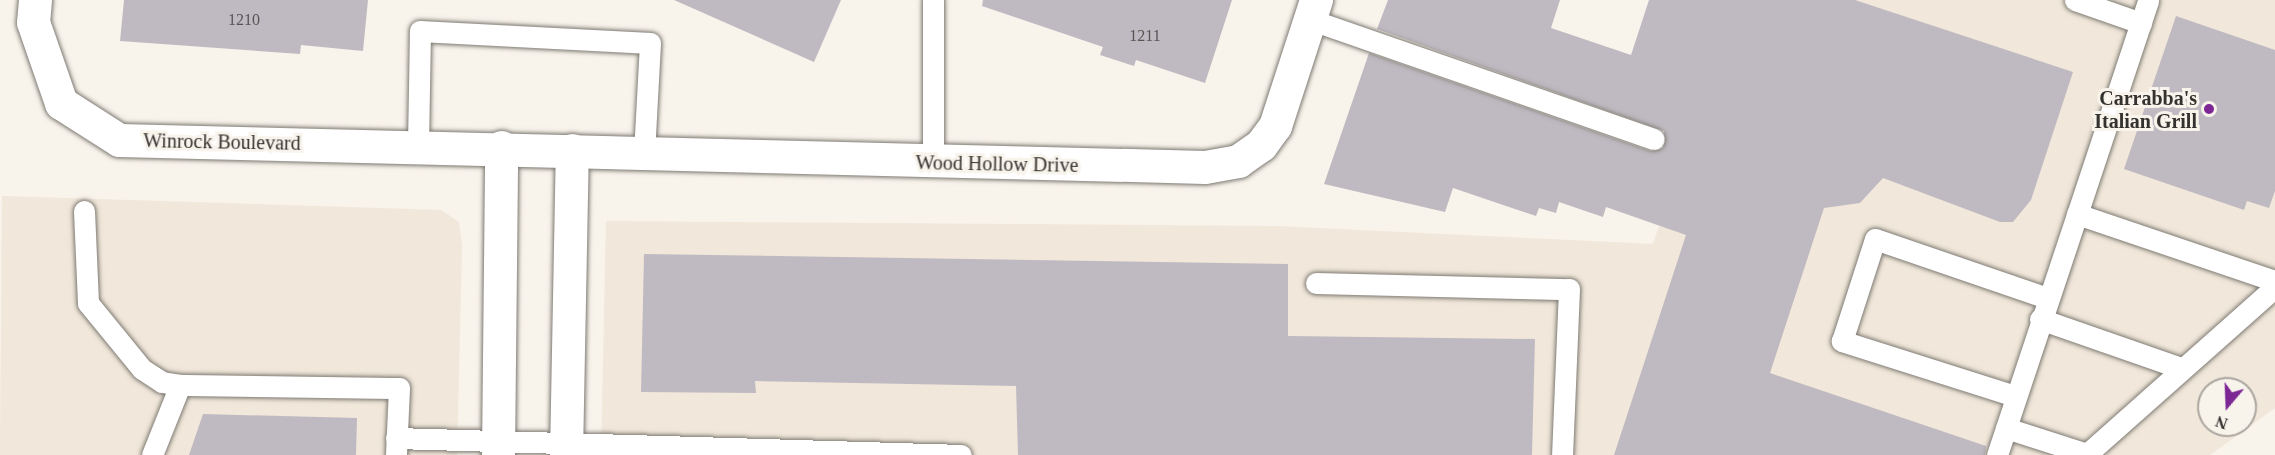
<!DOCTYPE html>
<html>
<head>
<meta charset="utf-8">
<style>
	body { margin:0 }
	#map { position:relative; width:2275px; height:455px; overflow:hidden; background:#f8f3eb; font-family:"Times New Roman",serif }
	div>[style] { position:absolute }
	.built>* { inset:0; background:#f1e7da }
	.building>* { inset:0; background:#bfbac1 }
	.roads { filter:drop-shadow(0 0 2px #7e7a73) drop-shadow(0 0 2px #7e7a73) }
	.lane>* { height:21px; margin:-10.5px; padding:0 10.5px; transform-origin:10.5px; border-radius:10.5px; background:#fff }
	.street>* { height:33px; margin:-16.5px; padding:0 16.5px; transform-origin:16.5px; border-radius:16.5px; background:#fff }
	.dots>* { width:16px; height:16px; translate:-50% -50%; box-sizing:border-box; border:3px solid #f8f3eb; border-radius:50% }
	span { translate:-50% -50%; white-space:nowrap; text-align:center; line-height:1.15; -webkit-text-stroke:6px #f8f3eb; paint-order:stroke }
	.number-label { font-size:16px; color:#575454 }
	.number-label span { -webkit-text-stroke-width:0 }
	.poi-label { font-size:20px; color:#34322f; font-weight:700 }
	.right { translate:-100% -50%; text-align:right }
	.street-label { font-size:20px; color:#34322f }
	.north { position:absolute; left:2197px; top:377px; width:60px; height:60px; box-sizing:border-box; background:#f8f3eb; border:2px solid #aaa6a0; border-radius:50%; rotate:199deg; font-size:16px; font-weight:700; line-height:24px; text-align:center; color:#34322f }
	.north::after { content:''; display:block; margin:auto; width:21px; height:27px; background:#7d2795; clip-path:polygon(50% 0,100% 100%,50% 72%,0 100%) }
</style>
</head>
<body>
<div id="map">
	<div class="built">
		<i style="clip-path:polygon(evenodd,1734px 0,2275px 0,2275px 408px,2210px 455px,601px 455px,606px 221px,1276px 226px,1653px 244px,1734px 0,2209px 389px,2245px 389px,2245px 425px,2209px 425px,2209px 389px)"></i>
		<i style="clip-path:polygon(2px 196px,441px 210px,459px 222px,462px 246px,457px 455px,0 455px)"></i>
	</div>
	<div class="building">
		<i style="clip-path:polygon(124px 0,368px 0,363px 51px,301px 45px,300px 54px,120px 41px)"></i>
		<i style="clip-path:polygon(674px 0,841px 0,814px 62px)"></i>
		<i style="clip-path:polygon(983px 0,1232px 0,1205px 83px,1136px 60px,1134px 66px,1100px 55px,1103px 47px,982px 6px)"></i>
		<i style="clip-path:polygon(1388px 0,1560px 0,1551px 28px,1631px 55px,1649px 0,1855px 0,2073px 72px,2031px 200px,2013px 222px,2000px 222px,1883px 178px,1860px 203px,1824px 208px,1770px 373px,1986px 446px,1985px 455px,1614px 455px,1686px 235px,1606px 207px,1603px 217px,1559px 202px,1556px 213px,1539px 208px,1536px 216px,1453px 188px,1445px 212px,1324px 184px,1369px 53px,1650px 151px,1663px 148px,1664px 131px,1377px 29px)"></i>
		<i style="clip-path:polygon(2176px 16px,2275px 50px,2275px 191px,2269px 208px,2247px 201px,2244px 210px,2124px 169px)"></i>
		<i style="clip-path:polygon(644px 254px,1288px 264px,1288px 336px,1535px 339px,1532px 455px,1018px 455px,1016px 386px,755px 381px,756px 393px,641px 392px)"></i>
		<i style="clip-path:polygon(203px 414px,357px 418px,356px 455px,189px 455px)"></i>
	</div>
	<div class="roads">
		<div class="lane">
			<i style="left:933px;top:0;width:163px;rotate:90deg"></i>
			<i style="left:2075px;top:0;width:70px;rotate:19.2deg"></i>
			<i style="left:1309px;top:19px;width:365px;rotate:19.2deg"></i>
			<i style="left:418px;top:145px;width:114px;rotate:-89deg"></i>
			<i style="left:420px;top:31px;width:230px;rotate:3deg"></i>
			<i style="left:650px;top:43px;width:110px;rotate:93.1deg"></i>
			<i style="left:84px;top:211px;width:92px;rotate:87.5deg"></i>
			<i style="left:88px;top:303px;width:85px;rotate:50.7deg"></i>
			<i style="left:142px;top:369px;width:24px;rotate:33deg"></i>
			<i style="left:162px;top:382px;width:18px;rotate:9deg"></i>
			<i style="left:180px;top:385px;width:219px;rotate:0.8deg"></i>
			<i style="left:399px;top:388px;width:67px;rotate:92.6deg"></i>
			<i style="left:2077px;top:214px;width:209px;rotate:18.7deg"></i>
			<i style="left:1316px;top:283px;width:253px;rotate:1.4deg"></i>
			<i style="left:1569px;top:289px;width:166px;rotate:92.4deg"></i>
			<i style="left:2040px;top:319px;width:149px;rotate:19.2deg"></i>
			<i style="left:2015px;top:396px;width:182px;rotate:-162.4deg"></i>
			<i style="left:1842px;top:341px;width:107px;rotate:-72.1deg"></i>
			<i style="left:1875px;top:239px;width:182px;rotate:18.9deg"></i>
			<i style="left:2006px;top:428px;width:85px;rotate:17.8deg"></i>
			<i style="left:2087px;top:454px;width:251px;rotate:-41.6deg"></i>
			<i style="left:396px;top:438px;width:565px;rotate:1.72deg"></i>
			<i style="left:152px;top:455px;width:75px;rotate:-68.2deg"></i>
			<i style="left:1997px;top:455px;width:479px;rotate:-71.6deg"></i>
		</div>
		<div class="street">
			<i style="left:35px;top:0;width:22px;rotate:95deg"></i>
			<i style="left:33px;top:22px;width:86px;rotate:70.9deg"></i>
			<i style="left:61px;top:103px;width:69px;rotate:32.5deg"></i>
			<i style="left:119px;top:140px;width:1086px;rotate:1.42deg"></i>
			<i style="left:1205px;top:167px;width:34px;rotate:-10deg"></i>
			<i style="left:1238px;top:161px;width:28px;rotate:-35deg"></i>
			<i style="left:1261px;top:145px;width:24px;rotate:-54deg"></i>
			<i style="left:1275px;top:126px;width:133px;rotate:-72deg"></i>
			<i style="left:498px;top:455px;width:308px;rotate:-89.4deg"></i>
			<i style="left:566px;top:455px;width:305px;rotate:-88.9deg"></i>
		</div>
	</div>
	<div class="dots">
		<i style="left:2209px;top:109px;background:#7d2795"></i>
	</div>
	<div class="number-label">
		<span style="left:244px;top:20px">1210</span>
		<span style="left:1145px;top:36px">1211</span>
	</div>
	<div class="poi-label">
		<span class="right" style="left:2197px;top:110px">Carrabba's<br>Italian Grill</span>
	</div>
	<div class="street-label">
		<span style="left:222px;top:142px;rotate:1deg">Winrock Boulevard</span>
		<span style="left:997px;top:164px;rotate:1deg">Wood Hollow Drive</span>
	</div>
	<div class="north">N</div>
</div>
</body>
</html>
